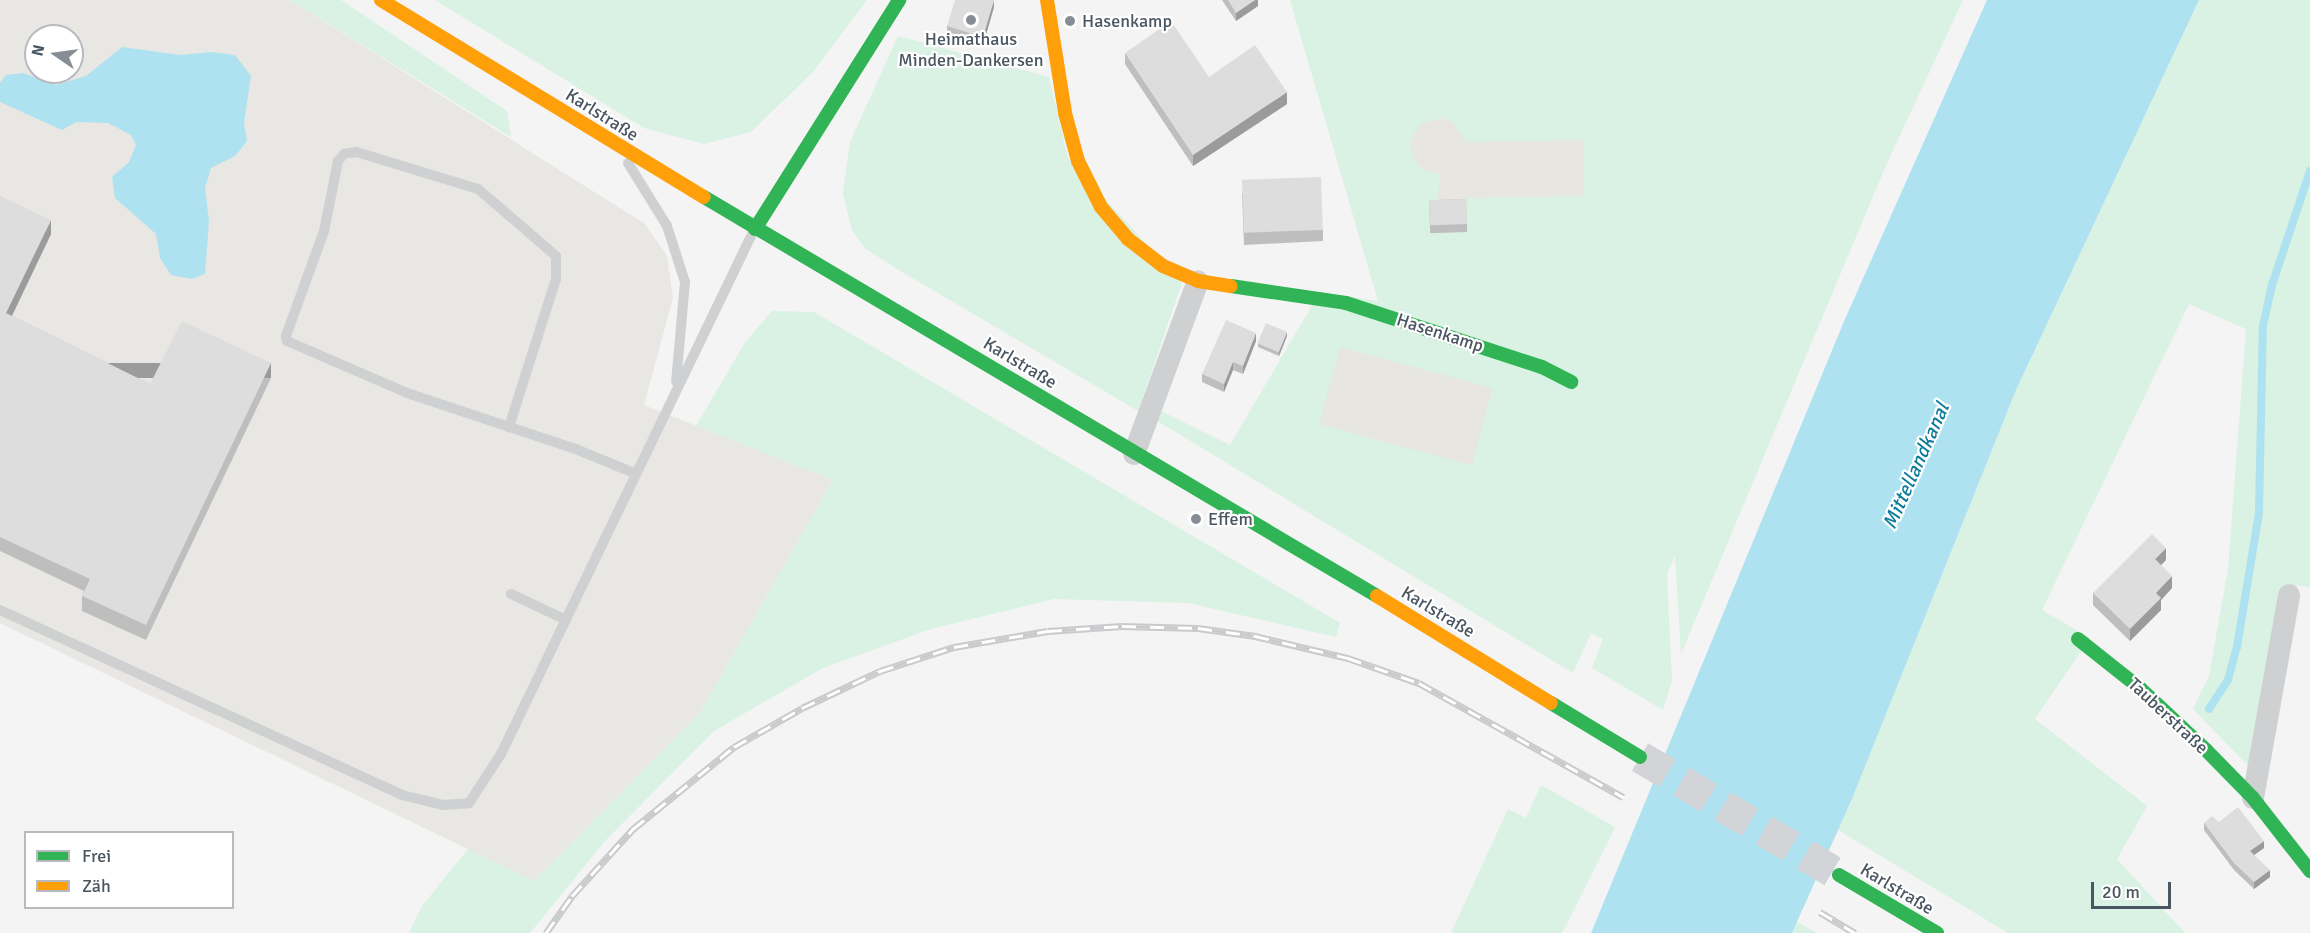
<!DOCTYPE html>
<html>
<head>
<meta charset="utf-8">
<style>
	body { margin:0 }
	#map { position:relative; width:2310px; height:933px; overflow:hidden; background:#f4f4f4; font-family:Signika,sans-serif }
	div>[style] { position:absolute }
	.commercial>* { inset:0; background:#e8e7e3 }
	.green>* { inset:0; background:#d9f2e3 }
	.sand>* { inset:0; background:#e7e6e1; transform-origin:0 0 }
	.water>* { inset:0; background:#aee2f0 }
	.stream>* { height:8px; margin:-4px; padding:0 4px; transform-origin:4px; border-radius:4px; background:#aee2f0 }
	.secondary-tunnel>* { height:32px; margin-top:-16px; transform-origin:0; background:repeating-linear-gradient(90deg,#d2d4d7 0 32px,transparent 0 48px) }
	.lane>* { height:10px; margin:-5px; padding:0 5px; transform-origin:5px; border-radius:5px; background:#ced0d2 }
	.street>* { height:22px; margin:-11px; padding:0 11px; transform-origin:11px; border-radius:11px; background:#ced0d2 }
	.fast>* { height:14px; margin:-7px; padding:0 7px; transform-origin:7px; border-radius:7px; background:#30b455 }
	.slow>* { height:14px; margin:-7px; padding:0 7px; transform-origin:7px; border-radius:7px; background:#ff9f0a }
	.rail>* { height:7px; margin-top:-3.5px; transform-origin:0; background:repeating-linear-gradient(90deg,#fff 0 14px,#c9cacc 0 28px); box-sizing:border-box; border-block:2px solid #c9cacc }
	.wall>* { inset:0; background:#bebebf; transform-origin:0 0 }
	.shaded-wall>* { inset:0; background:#9b9b9b; transform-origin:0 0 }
	.building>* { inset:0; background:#ddddde; transform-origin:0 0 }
	.dots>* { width:16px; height:16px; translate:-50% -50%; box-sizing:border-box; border:3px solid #fff; border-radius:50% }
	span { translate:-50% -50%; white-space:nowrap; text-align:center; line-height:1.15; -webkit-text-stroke:4.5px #fff; paint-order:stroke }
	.poi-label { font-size:18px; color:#4a5661 }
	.left { translate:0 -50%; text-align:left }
	.street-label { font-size:18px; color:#4a5661 }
	.water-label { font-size:20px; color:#0c7c9b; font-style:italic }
	.legend { position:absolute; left:24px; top:831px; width:210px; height:78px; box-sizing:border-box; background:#fff; border:2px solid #b7bbc0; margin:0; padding:8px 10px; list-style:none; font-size:18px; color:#4a5661 }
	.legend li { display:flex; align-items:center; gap:12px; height:30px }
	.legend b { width:30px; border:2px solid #b7bbc0 }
	.north { position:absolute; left:24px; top:24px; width:60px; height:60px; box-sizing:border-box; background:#fff; border:2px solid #b7bbc0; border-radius:50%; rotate:283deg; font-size:16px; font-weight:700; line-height:24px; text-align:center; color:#4a5661 }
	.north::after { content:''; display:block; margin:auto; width:21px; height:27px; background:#868d94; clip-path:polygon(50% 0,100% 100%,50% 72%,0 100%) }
	.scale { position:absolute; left:2091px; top:882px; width:80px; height:27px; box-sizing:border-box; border:3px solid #4a5661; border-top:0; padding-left:8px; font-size:18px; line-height:21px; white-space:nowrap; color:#4a5661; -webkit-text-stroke:4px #fff; paint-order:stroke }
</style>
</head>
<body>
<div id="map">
	<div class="commercial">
		<i style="clip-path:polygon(evenodd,0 0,290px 0,645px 224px,667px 256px,673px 298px,644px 405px,833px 480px,700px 713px,534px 881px,0 623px,0 0,36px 36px,72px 36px,72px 72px,36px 72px,36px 36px)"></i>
	</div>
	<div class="green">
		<i style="clip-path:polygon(290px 0,341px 0,507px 111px,511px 137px)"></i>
		<i style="clip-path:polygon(435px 0,867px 0,813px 72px,751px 132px,704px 144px,644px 128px)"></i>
		<i style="clip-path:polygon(1290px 0,1963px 0,1887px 163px,1681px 654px,1675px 556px,1667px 574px,1672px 681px,1663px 710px,1592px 668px,1603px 639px,1591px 633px,1573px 673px,1154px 419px,1157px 409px,1230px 445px,1320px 292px,1378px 301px)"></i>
		<i style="clip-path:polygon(2199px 0,2310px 0,2310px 587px,2287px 584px,2253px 771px,2193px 709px,2209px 676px,2228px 569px,2246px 329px,2189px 304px,2042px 610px,2090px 638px,2035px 719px,2147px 806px,2117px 859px,2185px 933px,2008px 933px,1838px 830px,2016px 390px)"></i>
		<i style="clip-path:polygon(898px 36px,1049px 77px,1068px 158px,1182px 283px,1138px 411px,897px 269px,866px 249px,852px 231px,843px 193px,850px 142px)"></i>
		<i style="clip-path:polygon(772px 311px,814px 312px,1340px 623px,1336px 637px,1188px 603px,1054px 599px,931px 629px,823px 668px,714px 731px,605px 841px,530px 933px,409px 933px,422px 906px,468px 849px,534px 881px,700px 713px,833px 480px,696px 426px,744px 344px)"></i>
		<i style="clip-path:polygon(1541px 785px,1615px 827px,1562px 933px,1451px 933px,1508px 809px,1526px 818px)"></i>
		<i style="clip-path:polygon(1797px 922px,1817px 933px,1792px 933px)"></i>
	</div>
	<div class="sand">
		<i style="clip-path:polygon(1440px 118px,1452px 121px,1467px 142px,1583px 140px,1584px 196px,1466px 198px,1466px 207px,1437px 208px,1440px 173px,1428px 172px,1418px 165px,1411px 154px,1410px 142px,1419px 125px)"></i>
		<i style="left:1340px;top:347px;width:158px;height:80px;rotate:15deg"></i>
	</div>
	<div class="water">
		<i style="clip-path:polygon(1987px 0,2199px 0,2016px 390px,1851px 801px,1792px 933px,1591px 933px,1845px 319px)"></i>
		<i style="clip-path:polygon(122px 47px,180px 55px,211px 52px,235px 55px,251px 76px,244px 123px,247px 141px,235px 156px,211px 168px,205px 188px,209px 221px,205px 274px,192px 279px,171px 275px,160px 258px,156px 234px,115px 198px,112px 177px,129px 162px,136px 145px,131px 135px,108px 123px,76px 122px,62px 130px,0 102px,0 83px,6px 75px,23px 73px,56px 85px,86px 76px)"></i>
	</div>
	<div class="stream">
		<i style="left:2209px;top:709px;width:35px;rotate:-57deg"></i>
		<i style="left:2228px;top:680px;width:34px;rotate:-75deg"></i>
		<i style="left:2237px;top:647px;width:137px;rotate:-80.7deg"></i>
		<i style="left:2259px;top:512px;width:186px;rotate:-88.8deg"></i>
		<i style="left:2263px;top:326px;width:42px;rotate:-77.6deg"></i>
		<i style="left:2272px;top:285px;width:120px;rotate:-71.6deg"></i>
	</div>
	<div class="secondary-tunnel">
		<i style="left:1640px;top:757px;width:231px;rotate:30.7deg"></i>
	</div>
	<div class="lane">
		<i style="left:628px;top:163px;width:74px;rotate:58.2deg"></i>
		<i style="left:667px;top:226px;width:59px;rotate:72.2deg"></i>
		<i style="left:685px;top:282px;width:100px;rotate:95.1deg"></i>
		<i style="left:509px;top:427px;width:155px;rotate:-72.4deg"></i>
		<i style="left:556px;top:279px;width:23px;rotate:-90deg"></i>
		<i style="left:556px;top:256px;width:103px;rotate:-139.3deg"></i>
		<i style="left:478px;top:189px;width:127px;rotate:-163.1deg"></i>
		<i style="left:356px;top:152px;width:12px;rotate:171deg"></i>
		<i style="left:344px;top:154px;width:9px;rotate:131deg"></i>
		<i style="left:338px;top:161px;width:71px;rotate:101.3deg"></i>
		<i style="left:324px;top:231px;width:112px;rotate:109.9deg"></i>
		<i style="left:286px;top:336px;width:5px;rotate:79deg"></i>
		<i style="left:287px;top:341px;width:131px;rotate:23.4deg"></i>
		<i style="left:407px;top:393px;width:180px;rotate:18.4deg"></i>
		<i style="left:578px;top:450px;width:61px;rotate:22.3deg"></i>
		<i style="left:511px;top:594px;width:61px;rotate:25.3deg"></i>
		<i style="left:0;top:610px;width:443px;rotate:24.7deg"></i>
		<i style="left:402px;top:795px;width:42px;rotate:13.7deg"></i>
		<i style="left:443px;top:805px;width:26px;rotate:-4deg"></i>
		<i style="left:469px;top:803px;width:59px;rotate:-56.9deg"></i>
		<i style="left:501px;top:754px;width:580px;rotate:-64.23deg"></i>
	</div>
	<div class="street">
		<i style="left:1134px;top:454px;width:184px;rotate:-69.7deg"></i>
		<i style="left:2253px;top:798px;width:206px;rotate:-79.9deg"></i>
	</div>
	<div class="fast">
		<i style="left:704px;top:197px;width:782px;rotate:30.66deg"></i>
		<i style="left:755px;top:229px;width:271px;rotate:-57.8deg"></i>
		<i style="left:1231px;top:286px;width:116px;rotate:8.4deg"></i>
		<i style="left:1346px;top:303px;width:206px;rotate:18.1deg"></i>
		<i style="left:1542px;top:367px;width:33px;rotate:27deg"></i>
		<i style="left:2078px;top:639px;width:80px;rotate:38.4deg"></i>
		<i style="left:2141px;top:689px;width:89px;rotate:43.2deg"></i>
		<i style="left:2206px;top:750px;width:67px;rotate:45.6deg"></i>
		<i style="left:2253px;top:798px;width:93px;rotate:52deg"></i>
		<i style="left:1551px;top:703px;width:104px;rotate:31.2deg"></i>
		<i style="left:1839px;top:875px;width:114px;rotate:30.6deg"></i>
	</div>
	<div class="slow">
		<i style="left:381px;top:0;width:378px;rotate:31.4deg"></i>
		<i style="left:1047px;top:0;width:114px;rotate:80.9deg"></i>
		<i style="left:1065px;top:113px;width:50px;rotate:74.8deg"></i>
		<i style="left:1078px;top:161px;width:51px;rotate:63.4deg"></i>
		<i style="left:1101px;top:207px;width:42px;rotate:49.8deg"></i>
		<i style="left:1128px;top:239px;width:44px;rotate:37.6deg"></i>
		<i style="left:1163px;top:266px;width:38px;rotate:23deg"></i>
		<i style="left:1198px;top:281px;width:33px;rotate:9deg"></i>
		<i style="left:1377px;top:596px;width:204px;rotate:31.6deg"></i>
	</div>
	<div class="rail">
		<i style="left:1820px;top:912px;width:41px;rotate:31deg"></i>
		<i style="left:546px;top:933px;width:45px;rotate:-54.9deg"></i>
		<i style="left:572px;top:896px;width:91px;rotate:-47.7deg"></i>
		<i style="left:633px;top:829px;width:130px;rotate:-39.1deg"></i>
		<i style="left:734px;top:747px;width:78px;rotate:-29.8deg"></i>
		<i style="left:802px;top:708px;width:86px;rotate:-25.4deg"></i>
		<i style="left:880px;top:671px;width:78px;rotate:-18deg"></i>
		<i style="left:954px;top:647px;width:95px;rotate:-9.7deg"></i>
		<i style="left:1048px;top:631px;width:74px;rotate:-3.9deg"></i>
		<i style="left:1122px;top:626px;width:76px;rotate:1.5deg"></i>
		<i style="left:1198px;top:628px;width:58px;rotate:8deg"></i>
		<i style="left:1255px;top:636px;width:96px;rotate:13.3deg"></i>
		<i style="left:1348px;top:658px;width:75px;rotate:19.4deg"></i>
		<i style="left:1419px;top:683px;width:234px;rotate:29.2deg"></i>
	</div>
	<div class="wall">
		<i style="clip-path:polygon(1222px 0,1258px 0,1258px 6px,1236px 21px)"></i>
		<i style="clip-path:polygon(994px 7px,983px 45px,947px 34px,947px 26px)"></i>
		<i style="clip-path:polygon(1125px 53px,1209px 77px,1287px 104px,1193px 166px,1125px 64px)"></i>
		<i style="clip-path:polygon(1242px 193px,1323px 230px,1323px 241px,1244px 245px)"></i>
		<i style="clip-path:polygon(0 196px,51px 234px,12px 316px,150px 384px,271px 378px,146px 640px,82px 611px,82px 596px,84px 591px,0 551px)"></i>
		<i style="left:1466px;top:199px;width:33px;height:37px;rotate:88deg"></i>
		<i style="clip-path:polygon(1287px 336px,1279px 356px,1258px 347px,1258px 343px)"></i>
		<i style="clip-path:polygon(1256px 341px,1243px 374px,1233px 370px,1224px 392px,1202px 382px,1202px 374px)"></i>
		<i style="clip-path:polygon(2166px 560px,2161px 565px,2172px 588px,2161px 600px,2161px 610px,2130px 641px,2093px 605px,2093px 593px)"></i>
		<i style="clip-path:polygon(2219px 822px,2264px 848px,2254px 855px,2270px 877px,2254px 889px,2234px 870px,2204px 830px,2204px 823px)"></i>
	</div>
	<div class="shaded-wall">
		<i style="clip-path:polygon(994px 0,994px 7px,983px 45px,983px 37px)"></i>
		<i style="clip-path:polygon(1255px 0,1258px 0,1258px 6px,1236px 21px,1236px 13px)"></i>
		<i style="clip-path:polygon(1287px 92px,1287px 104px,1193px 166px,1193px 155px)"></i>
		<i style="clip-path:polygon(51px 220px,51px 234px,6px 328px,6px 313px)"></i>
		<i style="clip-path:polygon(1287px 332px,1287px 336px,1279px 356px,1279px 352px)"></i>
		<i style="clip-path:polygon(1256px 333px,1256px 341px,1243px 374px,1243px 366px)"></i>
		<i style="clip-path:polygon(1233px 362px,1233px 370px,1224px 392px,1224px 384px)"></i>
		<i style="left:271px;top:363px;width:15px;height:290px;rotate:90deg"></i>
		<i style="clip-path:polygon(2166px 548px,2166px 560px,2155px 571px,2155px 559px)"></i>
		<i style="clip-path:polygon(2172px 576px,2172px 588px,2161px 600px,2161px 610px,2130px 641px,2130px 629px,2156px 593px)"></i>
		<i style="clip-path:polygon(2264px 841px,2264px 848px,2250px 858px,2250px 851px)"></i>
		<i style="clip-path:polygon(2270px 870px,2270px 877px,2254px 889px,2254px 882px)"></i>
	</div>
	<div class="building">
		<i style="clip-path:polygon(955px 0,994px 0,983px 37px,947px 26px)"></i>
		<i style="clip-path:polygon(1228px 0,1255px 0,1236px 13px)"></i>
		<i style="clip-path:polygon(1171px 21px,1209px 77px,1255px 45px,1287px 92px,1193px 155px,1125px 53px)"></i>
		<i style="left:1321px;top:177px;width:53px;height:79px;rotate:88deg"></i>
		<i style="clip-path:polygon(0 196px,51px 220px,6px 313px,150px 384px,182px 321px,271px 363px,146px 625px,82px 596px,90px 579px,0 537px)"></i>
		<i style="left:1466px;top:199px;width:25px;height:37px;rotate:88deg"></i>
		<i style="clip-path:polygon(1226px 320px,1256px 333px,1243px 366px,1233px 362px,1224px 384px,1202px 374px)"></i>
		<i style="left:1266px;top:323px;width:23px;height:22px;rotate:23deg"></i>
		<i style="clip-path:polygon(2152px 534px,2166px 548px,2155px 559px,2172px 576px,2156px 593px,2161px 598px,2130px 629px,2093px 593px)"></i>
		<i style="clip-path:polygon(2238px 807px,2264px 841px,2250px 851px,2270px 870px,2254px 882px,2234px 863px,2204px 823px,2212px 816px,2219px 822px)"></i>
	</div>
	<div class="dots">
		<i style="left:971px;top:20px;background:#868d94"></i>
		<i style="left:1070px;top:21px;background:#868d94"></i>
		<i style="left:1196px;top:519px;background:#868d94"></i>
	</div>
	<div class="poi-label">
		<span class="left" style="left:1082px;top:21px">Hasenkamp</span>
		<span style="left:971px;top:50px">Heimathaus<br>Minden-Dankersen</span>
		<span class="left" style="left:1208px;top:519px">Effem</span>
	</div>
	<div class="street-label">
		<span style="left:602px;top:115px;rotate:32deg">Karlstraße</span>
		<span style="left:1440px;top:333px;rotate:18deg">Hasenkamp</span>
		<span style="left:1020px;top:363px;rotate:31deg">Karlstraße</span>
		<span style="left:1438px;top:612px;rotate:31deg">Karlstraße</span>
		<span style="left:2168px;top:716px;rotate:43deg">Tauberstraße</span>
		<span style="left:1897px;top:889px;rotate:31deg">Karlstraße</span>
	</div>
	<div class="water-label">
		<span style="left:1916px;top:466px;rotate:-66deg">Mittellandkanal</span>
	</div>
	<ul class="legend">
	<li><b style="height:8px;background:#30b455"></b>Frei</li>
	<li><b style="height:8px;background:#ff9f0a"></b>Zäh</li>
	</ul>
	<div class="north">N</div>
	<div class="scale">20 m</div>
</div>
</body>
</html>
